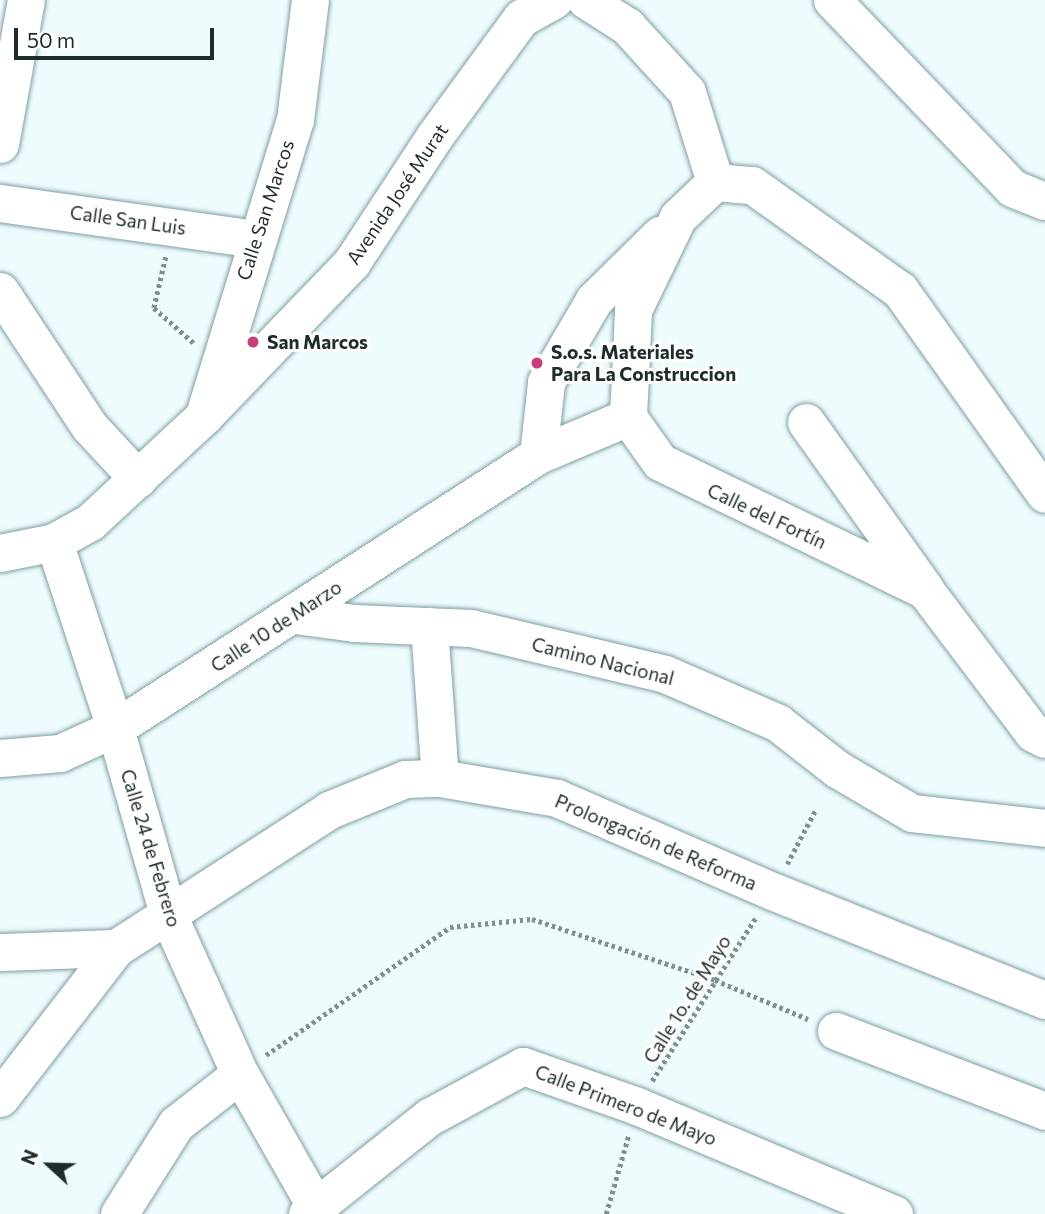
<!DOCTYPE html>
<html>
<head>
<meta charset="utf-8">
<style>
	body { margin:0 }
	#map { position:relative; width:1045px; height:1214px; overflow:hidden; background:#effcfe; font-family:Commissioner,sans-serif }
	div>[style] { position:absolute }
	.path>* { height:4.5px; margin-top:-2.25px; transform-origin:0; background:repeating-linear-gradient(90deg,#828f91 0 3.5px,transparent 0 7px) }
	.roads { filter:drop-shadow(0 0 2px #7f9ea2) drop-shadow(0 0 2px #7f9ea2) }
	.minor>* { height:37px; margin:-18.5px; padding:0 18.5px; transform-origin:18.5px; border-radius:18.5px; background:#fff }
	.dots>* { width:19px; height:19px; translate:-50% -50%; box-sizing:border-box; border:4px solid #fff; border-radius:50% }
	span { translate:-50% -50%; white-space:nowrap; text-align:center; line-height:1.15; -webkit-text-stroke:6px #fff; paint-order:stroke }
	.street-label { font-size:19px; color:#1f2c2d }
	.poi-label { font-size:19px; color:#1f2c2d; font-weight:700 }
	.left { translate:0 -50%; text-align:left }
	.north { position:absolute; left:14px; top:1130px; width:70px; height:70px; -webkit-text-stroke:5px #fff; paint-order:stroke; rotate:292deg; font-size:19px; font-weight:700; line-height:28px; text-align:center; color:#1f2c2d }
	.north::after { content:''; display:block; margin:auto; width:24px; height:32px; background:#1f2c2d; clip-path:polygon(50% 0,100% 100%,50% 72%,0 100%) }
	.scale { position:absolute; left:14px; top:28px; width:200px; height:32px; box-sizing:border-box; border:4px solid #1f2c2d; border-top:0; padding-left:9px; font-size:21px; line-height:24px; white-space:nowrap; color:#1f2c2d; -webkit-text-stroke:5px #fff; paint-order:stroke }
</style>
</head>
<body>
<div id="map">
	<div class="path">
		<i style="left:166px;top:257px;width:52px;rotate:103.2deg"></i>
		<i style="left:154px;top:308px;width:55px;rotate:41.3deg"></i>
		<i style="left:787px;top:864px;width:62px;rotate:-62.2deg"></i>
		<i style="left:266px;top:1055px;width:224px;rotate:-34.8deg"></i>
		<i style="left:450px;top:927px;width:82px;rotate:-5.6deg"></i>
		<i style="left:532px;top:919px;width:193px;rotate:18.4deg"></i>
		<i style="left:715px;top:980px;width:101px;rotate:22.8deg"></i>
		<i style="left:652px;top:1081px;width:194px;rotate:-57.6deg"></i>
		<i style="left:606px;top:1214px;width:83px;rotate:-74deg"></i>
	</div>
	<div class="roads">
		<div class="minor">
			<i style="left:586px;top:0;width:49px;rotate:32.4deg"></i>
			<i style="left:627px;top:26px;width:89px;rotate:47.7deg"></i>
			<i style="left:687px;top:92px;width:94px;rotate:72.7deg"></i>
			<i style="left:832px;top:0;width:260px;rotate:46.2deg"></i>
			<i style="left:1012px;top:188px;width:35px;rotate:22deg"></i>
			<i style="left:0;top:144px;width:146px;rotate:-79.8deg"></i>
			<i style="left:715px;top:182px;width:37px;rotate:5deg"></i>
			<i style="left:752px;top:185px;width:181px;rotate:35.4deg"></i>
			<i style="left:900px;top:290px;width:250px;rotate:54.6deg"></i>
			<i style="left:0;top:203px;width:258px;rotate:8deg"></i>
			<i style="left:0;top:291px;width:162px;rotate:56.6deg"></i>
			<i style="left:89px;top:426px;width:72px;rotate:47.2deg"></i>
			<i style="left:204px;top:415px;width:309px;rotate:-72.9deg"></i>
			<i style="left:295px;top:120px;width:121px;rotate:-82.9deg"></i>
			<i style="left:628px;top:417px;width:55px;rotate:54.6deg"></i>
			<i style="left:660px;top:462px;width:294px;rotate:25.8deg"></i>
			<i style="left:925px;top:590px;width:179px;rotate:52.9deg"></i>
			<i style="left:1033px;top:733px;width:13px;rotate:27deg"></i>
			<i style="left:806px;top:422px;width:205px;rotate:54.5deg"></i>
			<i style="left:538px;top:455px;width:73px;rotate:-83.7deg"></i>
			<i style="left:546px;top:382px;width:95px;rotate:-59.7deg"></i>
			<i style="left:594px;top:300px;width:93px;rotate:-44.6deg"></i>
			<i style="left:54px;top:542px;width:196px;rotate:71.8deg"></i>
			<i style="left:115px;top:728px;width:197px;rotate:74.1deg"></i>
			<i style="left:169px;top:917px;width:172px;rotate:65.7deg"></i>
			<i style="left:240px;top:1074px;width:161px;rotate:60.3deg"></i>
			<i style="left:0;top:553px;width:55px;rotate:-11.5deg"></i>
			<i style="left:54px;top:542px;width:41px;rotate:-29.1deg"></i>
			<i style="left:90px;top:522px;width:156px;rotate:-42.9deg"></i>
			<i style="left:204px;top:416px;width:214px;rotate:-46.1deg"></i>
			<i style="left:352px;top:262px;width:149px;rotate:-56.7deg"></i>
			<i style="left:434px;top:137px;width:147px;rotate:-53.8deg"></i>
			<i style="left:521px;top:18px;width:38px;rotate:-29deg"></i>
			<i style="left:295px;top:615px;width:60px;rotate:7.7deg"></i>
			<i style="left:354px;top:623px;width:117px;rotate:2.4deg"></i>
			<i style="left:471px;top:628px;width:199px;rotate:13.3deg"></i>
			<i style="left:665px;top:674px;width:123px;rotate:23.4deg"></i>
			<i style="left:778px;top:723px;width:75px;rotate:37.9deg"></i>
			<i style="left:837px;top:769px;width:87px;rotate:30.4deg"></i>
			<i style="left:912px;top:813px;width:134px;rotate:6.4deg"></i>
			<i style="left:429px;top:626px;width:152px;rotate:85.9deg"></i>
			<i style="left:0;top:758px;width:60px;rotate:-4.8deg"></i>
			<i style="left:60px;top:753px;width:60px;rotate:-24.4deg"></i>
			<i style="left:115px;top:728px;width:503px;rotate:-32.84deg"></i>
			<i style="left:538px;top:455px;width:98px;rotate:-22.9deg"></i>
			<i style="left:628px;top:417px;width:107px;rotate:-87.3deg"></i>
			<i style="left:633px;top:310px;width:103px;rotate:-64.2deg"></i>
			<i style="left:678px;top:217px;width:51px;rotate:-43.4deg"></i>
			<i style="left:0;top:952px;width:116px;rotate:-2deg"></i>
			<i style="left:116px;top:948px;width:254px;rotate:-32.9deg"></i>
			<i style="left:329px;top:810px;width:82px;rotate:-22.2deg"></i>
			<i style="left:405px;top:779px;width:35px;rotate:-2deg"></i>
			<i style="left:440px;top:778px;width:119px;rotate:9.7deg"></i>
			<i style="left:557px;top:798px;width:234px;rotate:23.4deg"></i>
			<i style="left:772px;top:891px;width:294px;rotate:21.8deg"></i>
			<i style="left:836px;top:1031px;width:224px;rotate:20.9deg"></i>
			<i style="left:0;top:1098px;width:190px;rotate:-52.3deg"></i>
			<i style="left:119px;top:1214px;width:107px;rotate:-57.7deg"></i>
			<i style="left:176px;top:1124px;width:81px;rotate:-38deg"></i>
			<i style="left:307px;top:1214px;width:156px;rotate:-38.5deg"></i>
			<i style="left:429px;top:1117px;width:107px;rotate:-28.5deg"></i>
			<i style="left:523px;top:1066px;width:121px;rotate:19.3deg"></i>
			<i style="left:637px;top:1106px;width:279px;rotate:22.8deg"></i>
		</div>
	</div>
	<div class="dots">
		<i style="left:253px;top:342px;background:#c73e78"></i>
		<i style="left:537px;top:363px;background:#c73e78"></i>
	</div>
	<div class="street-label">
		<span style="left:397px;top:194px;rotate:-56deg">Avenida José Murat</span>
		<span style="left:265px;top:210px;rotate:-72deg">Calle San Marcos</span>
		<span style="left:128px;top:220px;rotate:8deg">Calle San Luis</span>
		<span style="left:767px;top:516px;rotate:25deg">Calle del Fortín</span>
		<span style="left:276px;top:626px;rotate:-33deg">Calle 10 de Marzo</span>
		<span style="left:603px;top:661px;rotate:14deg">Camino Nacional</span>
		<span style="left:656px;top:842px;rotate:23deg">Prolongación de Reforma</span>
		<span style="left:151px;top:848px;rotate:73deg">Calle 24 de Febrero</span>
		<span style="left:687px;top:999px;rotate:-58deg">Calle 1o. de Mayo</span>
		<span style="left:626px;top:1105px;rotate:21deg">Calle Primero de Mayo</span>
	</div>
	<div class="poi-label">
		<span class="left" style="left:267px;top:342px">San Marcos</span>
		<span class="left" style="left:551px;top:363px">S.o.s. Materiales<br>Para La Construccion</span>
	</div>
	<div class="north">N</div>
	<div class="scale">50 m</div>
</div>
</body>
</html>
